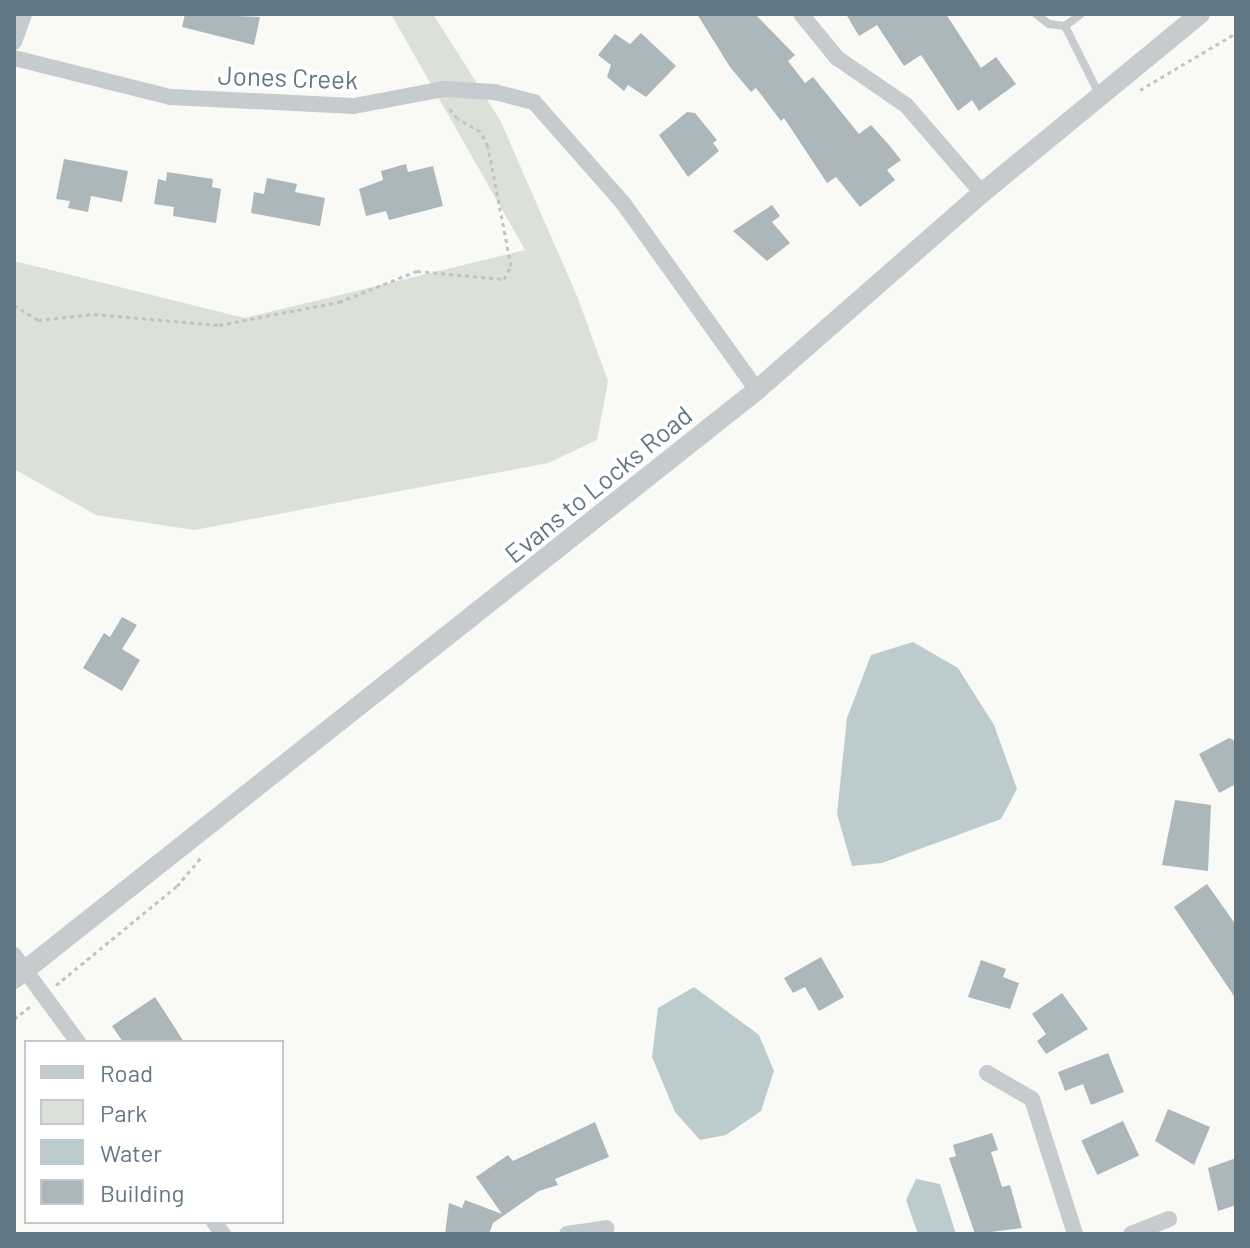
<!DOCTYPE html>
<html>
<head>
<meta charset="utf-8">
<style>
	body { margin:0 }
	#map { position:relative; width:1250px; height:1248px; overflow:hidden; background:#f9f9f6; font-family:Barlow,sans-serif }
	div>[style] { position:absolute }
	.green>* { inset:0; background:#dbe1d6 }
	.water>* { inset:0; background:#bccbce }
	.building>* { inset:0; background:#acb7bc; transform-origin:0 0 }
	.path>* { height:3px; margin-top:-1.5px; transform-origin:0; background:repeating-linear-gradient(90deg,#c1c4c6 0 4px,transparent 0 8px) }
	.service>* { height:8px; margin:-4px; padding:0 4px; transform-origin:4px; border-radius:4px; background:#c6cbce }
	.minor>* { height:16px; margin:-8px; padding:0 8px; transform-origin:8px; border-radius:8px; background:#c6cbce }
	.tertiary>* { height:20px; margin:-10px; padding:0 10px; transform-origin:10px; border-radius:10px; background:#c6cbce }
	span { translate:-50% -50%; white-space:nowrap; text-align:center; line-height:1.15; -webkit-text-stroke:8px #fff; paint-order:stroke }
	.street-label { font-size:26px; color:#617784 }
	.frame { position:absolute; inset:0; border:16px solid #617784; pointer-events:none }
	.legend { position:absolute; left:24px; top:1040px; width:260px; height:184px; box-sizing:border-box; background:#fff; border:2px solid #c0c9ce; margin:0; padding:10px 14px; list-style:none; font-size:24px; color:#617784 }
	.legend li { display:flex; align-items:center; gap:16px; height:40px }
	.legend b { width:40px; border:2px solid #c0c9ce }
</style>
</head>
<body>
<div id="map">
	<div class="green">
		<i style="clip-path:polygon(391px 14px,433px 14px,500px 120px,577px 296px,608px 381px,597px 440px,548px 463px,194px 530px,96px 515px,14px 469px,14px 261px,245px 318px,525px 250px)"></i>
	</div>
	<div class="water">
		<i style="clip-path:polygon(913px 642px,958px 668px,994px 725px,1017px 789px,1001px 819px,882px 863px,852px 866px,837px 814px,847px 718px,871px 655px)"></i>
		<i style="clip-path:polygon(694px 987px,759px 1035px,774px 1071px,761px 1111px,726px 1135px,700px 1140px,675px 1112px,652px 1057px,658px 1008px)"></i>
		<i style="clip-path:polygon(916px 1179px,940px 1184px,956px 1234px,918px 1234px,906px 1200px)"></i>
	</div>
	<div class="building">
		<i style="clip-path:polygon(185px 14px,260px 17px,254px 45px,182px 27px)"></i>
		<i style="clip-path:polygon(697px 14px,755px 14px,795px 55px,788px 61px,805px 83px,813px 77px,859px 134px,871px 125px,889px 145px,901px 160px,887px 170px,895px 180px,860px 207px,836px 177px,827px 183px,784px 118px,781px 121px,756px 88px,751px 92px,730px 67px)"></i>
		<i style="clip-path:polygon(846px 14px,946px 14px,981px 68px,996px 57px,1016px 84px,979px 111px,972px 100px,958px 111px,921px 55px,904px 66px,877px 25px,859px 36px)"></i>
		<i style="clip-path:polygon(641px 33px,676px 66px,646px 97px,628px 85px,624px 91px,607px 77px,611px 65px,598px 55px,615px 34px,630px 44px)"></i>
		<i style="clip-path:polygon(687px 112px,695px 113px,717px 140px,713px 143px,719px 151px,688px 177px,659px 135px)"></i>
		<i style="clip-path:polygon(64px 159px,128px 171px,122px 202px,91px 196px,88px 212px,68px 208px,70px 201px,56px 199px)"></i>
		<i style="clip-path:polygon(406px 164px,408px 172px,433px 166px,443px 206px,389px 220px,386px 211px,366px 216px,359px 189px,383px 180px,381px 171px)"></i>
		<i style="clip-path:polygon(167px 172px,213px 179px,212px 187px,221px 189px,216px 223px,173px 216px,174px 207px,154px 204px,158px 179px,166px 181px)"></i>
		<i style="clip-path:polygon(267px 178px,297px 184px,295px 192px,325px 198px,320px 226px,251px 213px,254px 192px,264px 194px)"></i>
		<i style="clip-path:polygon(772px 205px,780px 216px,772px 222px,790px 243px,767px 261px,733px 231px)"></i>
		<i style="clip-path:polygon(122px 617px,137px 625px,122px 649px,140px 660px,122px 691px,83px 668px,104px 633px,110px 637px)"></i>
		<i style="clip-path:polygon(1229px 738px,1236px 741px,1236px 784px,1219px 793px,1199px 754px)"></i>
		<i style="clip-path:polygon(1175px 800px,1211px 805px,1208px 871px,1162px 865px)"></i>
		<i style="clip-path:polygon(1207px 884px,1236px 925px,1236px 999px,1174px 907px)"></i>
		<i style="clip-path:polygon(821px 957px,844px 997px,819px 1011px,805px 987px,793px 993px,784px 978px)"></i>
		<i style="clip-path:polygon(981px 960px,1006px 969px,1003px 977px,1019px 983px,1010px 1009px,968px 997px)"></i>
		<i style="clip-path:polygon(1062px 993px,1088px 1029px,1046px 1054px,1037px 1041px,1046px 1034px,1032px 1014px)"></i>
		<i style="clip-path:polygon(155px 997px,184px 1042px,123px 1042px,112px 1026px)"></i>
		<i style="clip-path:polygon(1108px 1053px,1124px 1092px,1091px 1105px,1083px 1084px,1065px 1091px,1058px 1072px)"></i>
		<i style="clip-path:polygon(1168px 1109px,1210px 1127px,1194px 1165px,1155px 1141px)"></i>
		<i style="left:1123px;top:1121px;width:38px;height:46px;rotate:65deg"></i>
		<i style="clip-path:polygon(595px 1122px,609px 1157px,555px 1179px,558px 1185px,539px 1191px,493px 1223px,489px 1234px,445px 1234px,449px 1203px,462px 1208px,465px 1200px,502px 1214px,476px 1177px,508px 1155px,513px 1161px)"></i>
		<i style="clip-path:polygon(992px 1133px,998px 1150px,991px 1152px,1002px 1187px,1010px 1185px,1022px 1228px,975px 1234px,949px 1158px,956px 1156px,953px 1145px)"></i>
		<i style="clip-path:polygon(1236px 1158px,1236px 1205px,1218px 1211px,1208px 1168px)"></i>
	</div>
	<div class="path">
		<i style="left:1140px;top:90px;width:112px;rotate:-30.7deg"></i>
		<i style="left:14px;top:305px;width:28px;rotate:32deg"></i>
		<i style="left:38px;top:320px;width:56px;rotate:-6.1deg"></i>
		<i style="left:94px;top:314px;width:125px;rotate:5deg"></i>
		<i style="left:219px;top:325px;width:122px;rotate:-10.9deg"></i>
		<i style="left:339px;top:302px;width:84px;rotate:-21.7deg"></i>
		<i style="left:417px;top:271px;width:87px;rotate:5.3deg"></i>
		<i style="left:504px;top:279px;width:15px;rotate:-62deg"></i>
		<i style="left:511px;top:266px;width:122px;rotate:-100.9deg"></i>
		<i style="left:488px;top:146px;width:17px;rotate:-118deg"></i>
		<i style="left:480px;top:131px;width:26px;rotate:-151deg"></i>
		<i style="left:457px;top:118px;width:16px;rotate:-128deg"></i>
		<i style="left:56px;top:985px;width:156px;rotate:-39.3deg"></i>
		<i style="left:177px;top:886px;width:40px;rotate:-50deg"></i>
		<i style="left:14px;top:1019px;width:23px;rotate:-38deg"></i>
	</div>
	<div class="service">
		<i style="left:1036px;top:14px;width:16px;rotate:38deg"></i>
		<i style="left:1049px;top:24px;width:16px;rotate:7deg"></i>
		<i style="left:1081px;top:14px;width:20px;rotate:143deg"></i>
		<i style="left:1065px;top:26px;width:76px;rotate:63.4deg"></i>
	</div>
	<div class="minor">
		<i style="left:801px;top:14px;width:57px;rotate:50.7deg"></i>
		<i style="left:837px;top:58px;width:83px;rotate:34.3deg"></i>
		<i style="left:906px;top:105px;width:116px;rotate:49.2deg"></i>
		<i style="left:14px;top:42px;width:30px;rotate:-70deg"></i>
		<i style="left:14px;top:58px;width:162px;rotate:14deg"></i>
		<i style="left:171px;top:97px;width:183px;rotate:2.8deg"></i>
		<i style="left:354px;top:106px;width:92px;rotate:-10.7deg"></i>
		<i style="left:444px;top:89px;width:50px;rotate:3.4deg"></i>
		<i style="left:494px;top:92px;width:41px;rotate:14deg"></i>
		<i style="left:534px;top:102px;width:135px;rotate:48.6deg"></i>
		<i style="left:623px;top:203px;width:230px;rotate:54.4deg"></i>
		<i style="left:14px;top:955px;width:108px;rotate:53.7deg"></i>
		<i style="left:987px;top:1073px;width:52px;rotate:30deg"></i>
		<i style="left:1032px;top:1099px;width:142px;rotate:72.3deg"></i>
		<i style="left:214px;top:1222px;width:15px;rotate:53deg"></i>
		<i style="left:567px;top:1234px;width:40px;rotate:-8.5deg"></i>
		<i style="left:1131px;top:1234px;width:41px;rotate:-21.5deg"></i>
	</div>
	<div class="tertiary">
		<i style="left:14px;top:979px;width:948px;rotate:-38.4deg"></i>
		<i style="left:757px;top:390px;width:299px;rotate:-41.2deg"></i>
		<i style="left:982px;top:193px;width:282px;rotate:-39.4deg"></i>
	</div>
	<div class="street-label">
		<span style="left:288px;top:77px;rotate:2deg">Jones Creek</span>
		<span style="left:598px;top:484px;rotate:-39deg">Evans to Locks Road</span>
	</div>
	<div class="frame"></div>
	<ul class="legend">
	<li><b style="height:10px;background:#c6cbce"></b>Road</li>
	<li><b style="height:22px;background:#dbe1d6"></b>Park</li>
	<li><b style="height:22px;background:#bccbce"></b>Water</li>
	<li><b style="height:22px;background:#acb7bc"></b>Building</li>
	</ul>
</div>
</body>
</html>
